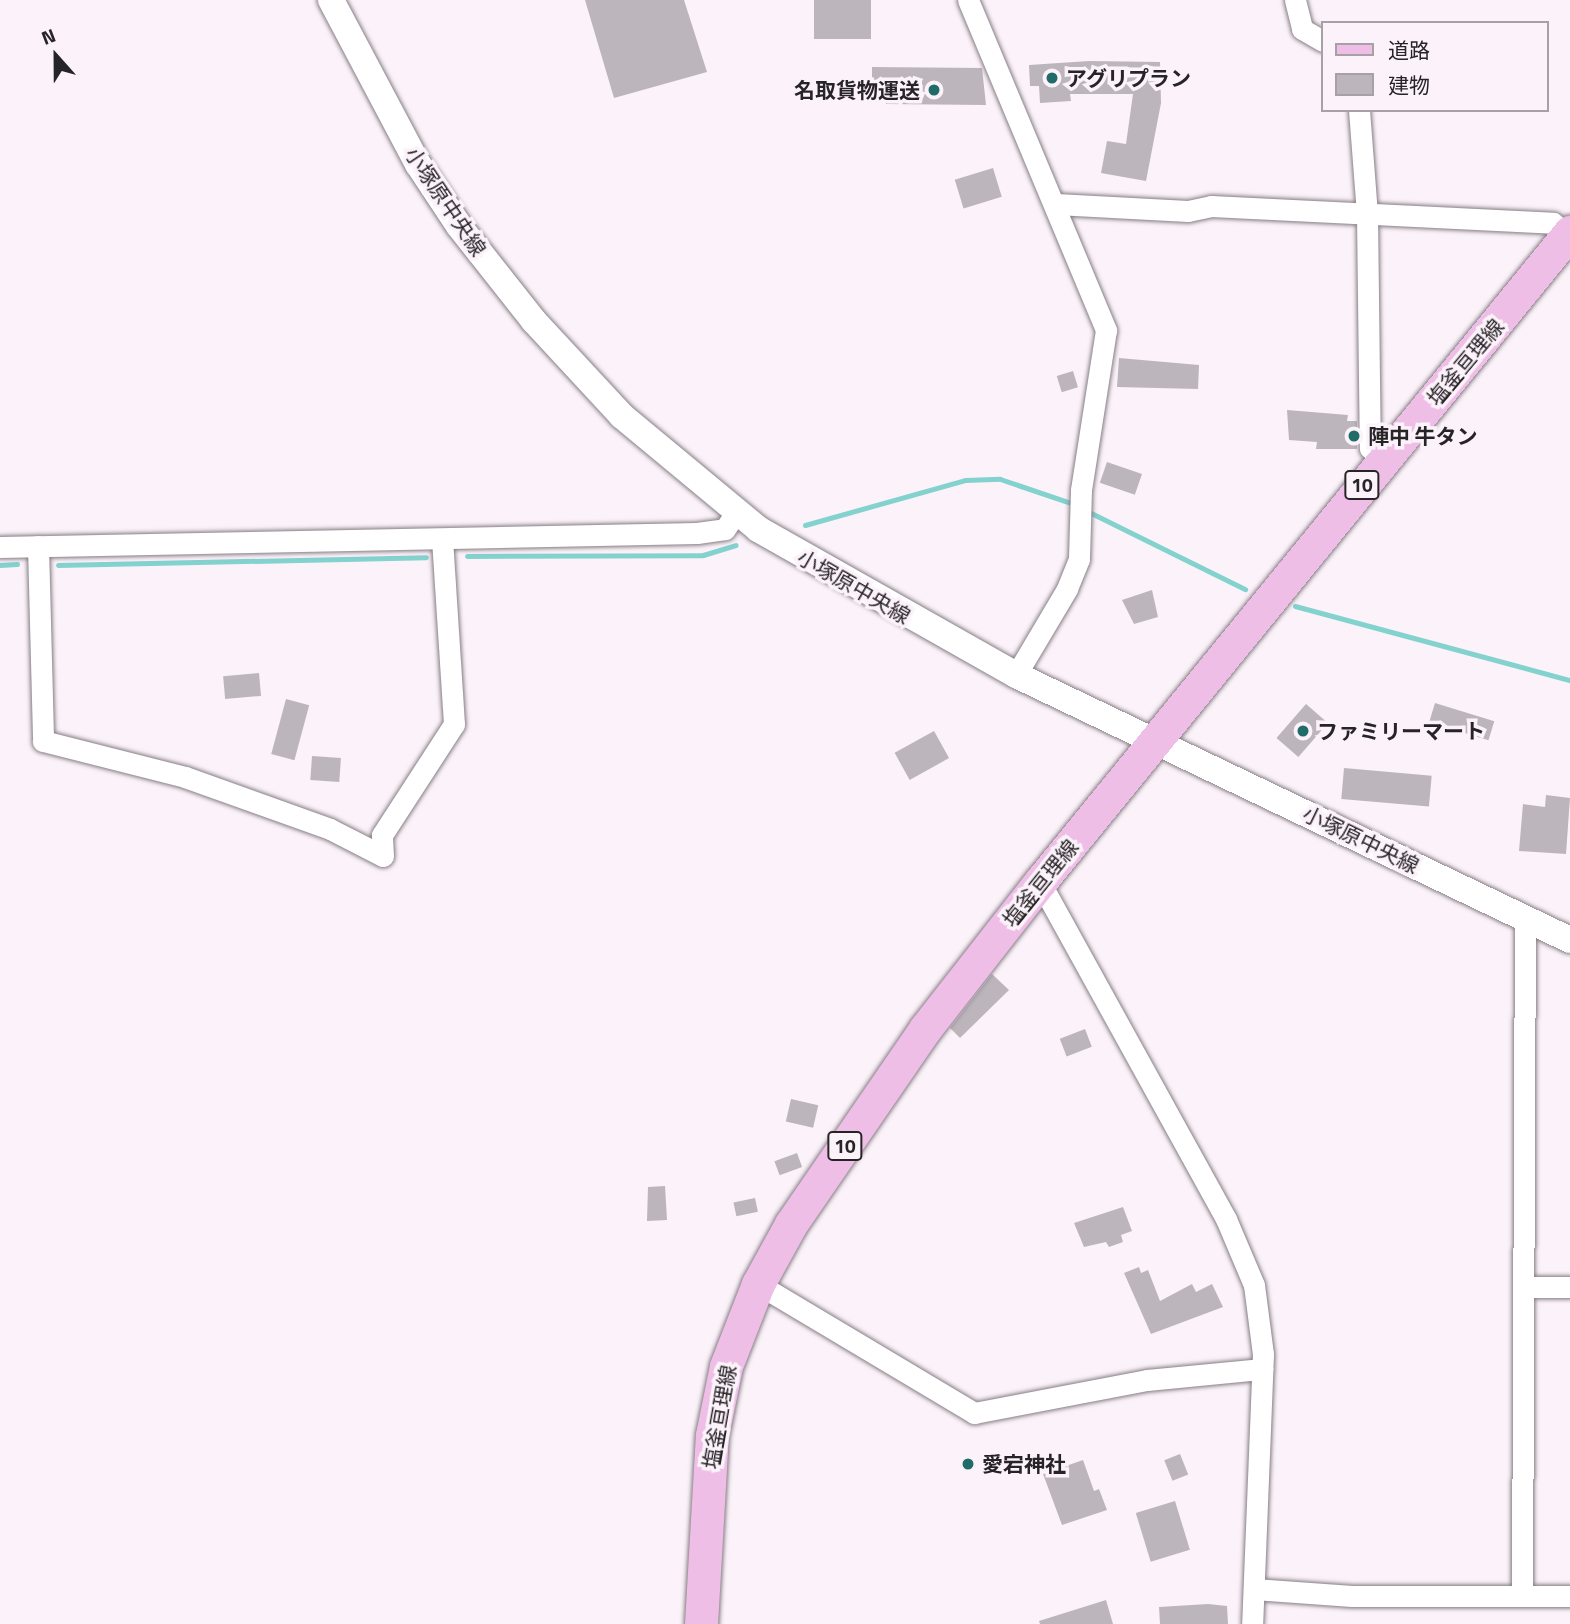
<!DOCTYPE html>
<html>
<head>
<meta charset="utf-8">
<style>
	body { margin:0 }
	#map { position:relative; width:1570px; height:1624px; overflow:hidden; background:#fcf3fa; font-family:"Titillium Web","Noto Sans JP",sans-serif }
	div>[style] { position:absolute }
	.stream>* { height:5px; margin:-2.5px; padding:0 2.5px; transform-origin:2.5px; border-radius:2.5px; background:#83d2ce }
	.building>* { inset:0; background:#bdb5bc; transform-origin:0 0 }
	.roads { filter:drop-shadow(0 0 2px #867e85) drop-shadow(0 0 2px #867e85) }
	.minor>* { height:21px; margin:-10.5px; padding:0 10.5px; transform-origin:10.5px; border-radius:10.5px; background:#fff }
	.tertiary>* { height:26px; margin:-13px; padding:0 13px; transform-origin:13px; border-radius:13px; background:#fff }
	.primary>* { height:33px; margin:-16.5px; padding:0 16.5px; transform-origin:16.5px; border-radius:16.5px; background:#eebee7 }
	.dots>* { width:19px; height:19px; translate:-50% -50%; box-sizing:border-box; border:4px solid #fcf3fa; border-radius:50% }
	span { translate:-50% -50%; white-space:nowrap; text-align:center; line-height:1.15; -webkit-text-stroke:7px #fcf3fa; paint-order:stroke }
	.shield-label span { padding:2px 5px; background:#fcf3fa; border:2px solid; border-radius:5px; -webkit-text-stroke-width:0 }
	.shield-label { font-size:19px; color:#272427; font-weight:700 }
	.poi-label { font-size:21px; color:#272427; font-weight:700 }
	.left { translate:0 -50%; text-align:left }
	.right { translate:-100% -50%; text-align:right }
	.street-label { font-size:21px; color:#272427 }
	.legend { position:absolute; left:1321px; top:21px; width:228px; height:91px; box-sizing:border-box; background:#fcf3fa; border:2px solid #a7a0a6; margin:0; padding:9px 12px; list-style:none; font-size:21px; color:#272427 }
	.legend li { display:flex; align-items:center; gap:14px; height:35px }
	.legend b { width:35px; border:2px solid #a7a0a6 }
	.north { position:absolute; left:21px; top:21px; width:70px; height:70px; -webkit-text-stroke:5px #fcf3fa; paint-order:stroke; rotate:339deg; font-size:19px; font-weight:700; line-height:28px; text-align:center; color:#272427 }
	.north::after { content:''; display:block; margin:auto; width:24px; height:32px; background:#272427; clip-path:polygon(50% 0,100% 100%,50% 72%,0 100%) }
</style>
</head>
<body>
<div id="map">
	<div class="stream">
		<i style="left:1091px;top:513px;width:172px;rotate:26.3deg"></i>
		<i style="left:805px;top:525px;width:166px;rotate:-15.7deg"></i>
		<i style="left:965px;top:480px;width:35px;rotate:-2deg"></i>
		<i style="left:1000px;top:479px;width:72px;rotate:18.7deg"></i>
		<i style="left:467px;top:556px;width:236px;rotate:-0.2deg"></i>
		<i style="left:703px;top:555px;width:34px;rotate:-17deg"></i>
		<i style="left:0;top:565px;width:17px;rotate:-3deg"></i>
		<i style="left:58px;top:565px;width:368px;rotate:-1.2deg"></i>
		<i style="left:1295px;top:606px;width:285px;rotate:15.1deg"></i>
	</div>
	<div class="building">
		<i style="clip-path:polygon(585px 0,684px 0,707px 72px,614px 98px)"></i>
		<i style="left:814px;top:0;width:57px;height:39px"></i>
		<i style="clip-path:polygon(1089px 61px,1160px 62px,1161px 103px,1146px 181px,1101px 173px,1107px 141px,1126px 144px,1133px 94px,1070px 94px,1071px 101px,1040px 103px,1039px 86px,1030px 86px,1029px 65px)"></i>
		<i style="clip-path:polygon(872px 67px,982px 68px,986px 105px,886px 104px,886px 90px,872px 90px)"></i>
		<i style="left:993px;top:168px;width:30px;height:40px;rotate:73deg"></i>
		<i style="clip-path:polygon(1119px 358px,1199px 365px,1198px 389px,1117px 387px)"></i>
		<i style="left:1073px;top:371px;width:17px;height:17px;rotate:73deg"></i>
		<i style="clip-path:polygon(1287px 410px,1348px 415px,1347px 421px,1357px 421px,1357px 449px,1316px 449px,1317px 442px,1289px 440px)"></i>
		<i style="left:1107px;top:462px;width:37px;height:22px;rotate:19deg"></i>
		<i style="clip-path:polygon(1152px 590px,1158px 617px,1134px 624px,1122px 600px)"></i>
		<i style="left:259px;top:673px;width:23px;height:36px;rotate:85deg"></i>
		<i style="left:286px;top:699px;width:24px;height:57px;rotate:15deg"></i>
		<i style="left:1435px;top:703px;width:62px;height:20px;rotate:17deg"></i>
		<i style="left:1306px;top:704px;width:29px;height:45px;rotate:41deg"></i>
		<i style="left:934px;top:731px;width:31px;height:45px;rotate:61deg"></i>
		<i style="left:312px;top:756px;width:29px;height:24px;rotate:4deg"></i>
		<i style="left:1344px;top:768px;width:88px;height:31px;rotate:5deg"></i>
		<i style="clip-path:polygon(1546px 795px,1570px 798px,1566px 854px,1519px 851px,1523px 804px,1545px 807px)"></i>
		<i style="clip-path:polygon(992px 974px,1009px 990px,960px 1038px,950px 1028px)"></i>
		<i style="left:1085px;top:1029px;width:19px;height:27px;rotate:69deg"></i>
		<i style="left:791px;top:1099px;width:28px;height:23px;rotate:13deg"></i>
		<i style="left:797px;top:1153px;width:15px;height:24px;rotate:70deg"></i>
		<i style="clip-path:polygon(665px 1186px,667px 1220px,647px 1221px,648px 1187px)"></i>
		<i style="left:755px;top:1198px;width:14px;height:22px;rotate:78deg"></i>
		<i style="clip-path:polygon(1123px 1207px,1132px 1231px,1121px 1235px,1123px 1242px,1109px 1247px,1106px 1242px,1084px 1247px,1074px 1223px)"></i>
		<i style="clip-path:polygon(1139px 1267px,1141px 1273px,1148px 1270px,1160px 1301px,1192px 1284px,1196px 1292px,1212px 1284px,1223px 1307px,1151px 1334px,1124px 1273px)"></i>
		<i style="left:1180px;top:1454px;width:22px;height:17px;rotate:68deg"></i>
		<i style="clip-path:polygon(1083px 1460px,1094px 1491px,1099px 1489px,1107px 1510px,1062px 1525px,1043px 1474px)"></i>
		<i style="left:1175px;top:1501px;width:51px;height:41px;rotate:73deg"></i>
		<i style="clip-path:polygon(1106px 1600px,1113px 1624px,1040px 1624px,1039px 1621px)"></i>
		<i style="clip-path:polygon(1208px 1604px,1227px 1606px,1228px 1624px,1160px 1624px,1159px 1607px)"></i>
	</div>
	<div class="roads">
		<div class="minor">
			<i style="left:968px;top:0;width:358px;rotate:67.3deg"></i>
			<i style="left:1106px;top:330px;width:162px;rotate:98.9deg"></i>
			<i style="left:1081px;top:490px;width:69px;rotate:91.7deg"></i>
			<i style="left:1079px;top:559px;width:32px;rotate:112deg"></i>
			<i style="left:1067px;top:589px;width:100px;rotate:120.7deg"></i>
			<i style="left:1295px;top:0;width:30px;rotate:76deg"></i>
			<i style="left:1302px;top:29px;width:24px;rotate:30deg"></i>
			<i style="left:1359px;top:110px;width:105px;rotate:85.6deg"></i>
			<i style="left:1367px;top:215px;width:233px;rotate:89.3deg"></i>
			<i style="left:1370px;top:448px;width:18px;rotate:38deg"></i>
			<i style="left:1056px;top:204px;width:132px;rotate:3deg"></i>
			<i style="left:1188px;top:211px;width:24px;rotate:-12deg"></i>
			<i style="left:1211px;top:206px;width:342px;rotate:2.8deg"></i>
			<i style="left:1553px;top:223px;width:19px;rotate:39deg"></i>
			<i style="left:38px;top:546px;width:195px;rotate:88.5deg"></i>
			<i style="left:43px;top:741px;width:146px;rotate:14.2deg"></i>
			<i style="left:185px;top:777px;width:154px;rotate:19.7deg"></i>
			<i style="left:330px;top:829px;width:59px;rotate:27deg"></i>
			<i style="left:0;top:547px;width:697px;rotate:-1.15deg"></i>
			<i style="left:697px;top:533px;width:28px;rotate:-8deg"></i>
			<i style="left:725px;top:529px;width:20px;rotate:-57deg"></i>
			<i style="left:383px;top:856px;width:21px;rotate:-93deg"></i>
			<i style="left:382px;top:835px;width:132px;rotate:-57deg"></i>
			<i style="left:454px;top:724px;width:185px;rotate:-93.7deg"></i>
			<i style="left:1040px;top:882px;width:385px;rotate:61.1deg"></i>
			<i style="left:1226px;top:1219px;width:72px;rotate:67deg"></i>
			<i style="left:1254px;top:1285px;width:70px;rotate:82.6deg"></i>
			<i style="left:1263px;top:1354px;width:270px;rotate:92.3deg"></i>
			<i style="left:758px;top:1284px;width:252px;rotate:30.8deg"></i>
			<i style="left:974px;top:1413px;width:176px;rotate:-10.8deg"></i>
			<i style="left:1147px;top:1380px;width:116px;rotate:-5.5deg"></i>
			<i style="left:1523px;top:1287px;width:47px"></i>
			<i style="left:1254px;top:1589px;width:98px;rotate:4.1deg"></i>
			<i style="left:1352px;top:1596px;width:218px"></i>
			<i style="left:1522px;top:1596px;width:676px;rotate:-89.75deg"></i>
		</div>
		<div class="tertiary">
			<i style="left:331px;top:0;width:186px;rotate:62.1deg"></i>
			<i style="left:418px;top:164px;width:74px;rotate:56.5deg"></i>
			<i style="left:459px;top:226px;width:121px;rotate:51.7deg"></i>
			<i style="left:534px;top:321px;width:129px;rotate:47.2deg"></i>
			<i style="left:622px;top:416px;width:177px;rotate:39.7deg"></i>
			<i style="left:758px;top:529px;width:296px;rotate:29.5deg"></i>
			<i style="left:1016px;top:675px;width:614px;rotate:25.56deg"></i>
		</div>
		<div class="primary">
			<i style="left:701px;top:1624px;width:189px;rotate:-86.7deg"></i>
			<i style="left:712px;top:1435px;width:70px;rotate:-78.5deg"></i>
			<i style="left:726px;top:1366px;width:88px;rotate:-68.7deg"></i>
			<i style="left:758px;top:1284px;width:68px;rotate:-61.2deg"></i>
			<i style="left:791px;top:1224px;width:237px;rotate:-55.5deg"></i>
			<i style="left:925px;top:1029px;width:187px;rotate:-52deg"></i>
			<i style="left:1040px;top:882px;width:839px;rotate:-50.81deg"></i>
		</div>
	</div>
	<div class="dots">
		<i style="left:1052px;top:78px;background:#206c69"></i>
		<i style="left:934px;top:90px;background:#206c69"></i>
		<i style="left:1354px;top:436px;background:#206c69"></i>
		<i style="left:1303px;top:731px;background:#206c69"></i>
		<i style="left:968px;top:1464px;background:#206c69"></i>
	</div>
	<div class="shield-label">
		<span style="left:1362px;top:485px">10</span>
		<span style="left:845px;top:1146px">10</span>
	</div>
	<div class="poi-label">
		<span class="left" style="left:1066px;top:78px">アグリプラン</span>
		<span class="right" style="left:920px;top:90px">名取貨物運送</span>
		<span class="left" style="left:1368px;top:436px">陣中 牛タン</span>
		<span class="left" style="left:1317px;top:731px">ファミリーマート</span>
		<span class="left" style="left:982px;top:1464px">愛宕神社</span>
	</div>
	<div class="street-label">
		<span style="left:446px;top:201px;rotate:56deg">小塚原中央線</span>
		<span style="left:1465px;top:362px;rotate:-50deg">塩釜亘理線</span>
		<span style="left:854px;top:586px;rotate:30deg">小塚原中央線</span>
		<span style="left:1361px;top:839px;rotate:26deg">小塚原中央線</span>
		<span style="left:1040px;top:883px;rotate:-51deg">塩釜亘理線</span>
		<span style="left:719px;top:1417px;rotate:-80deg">塩釜亘理線</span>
	</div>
	<ul class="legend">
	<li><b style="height:9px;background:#eebee7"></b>道路</li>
	<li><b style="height:19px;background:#bdb5bc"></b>建物</li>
	</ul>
	<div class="north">N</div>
</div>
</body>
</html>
